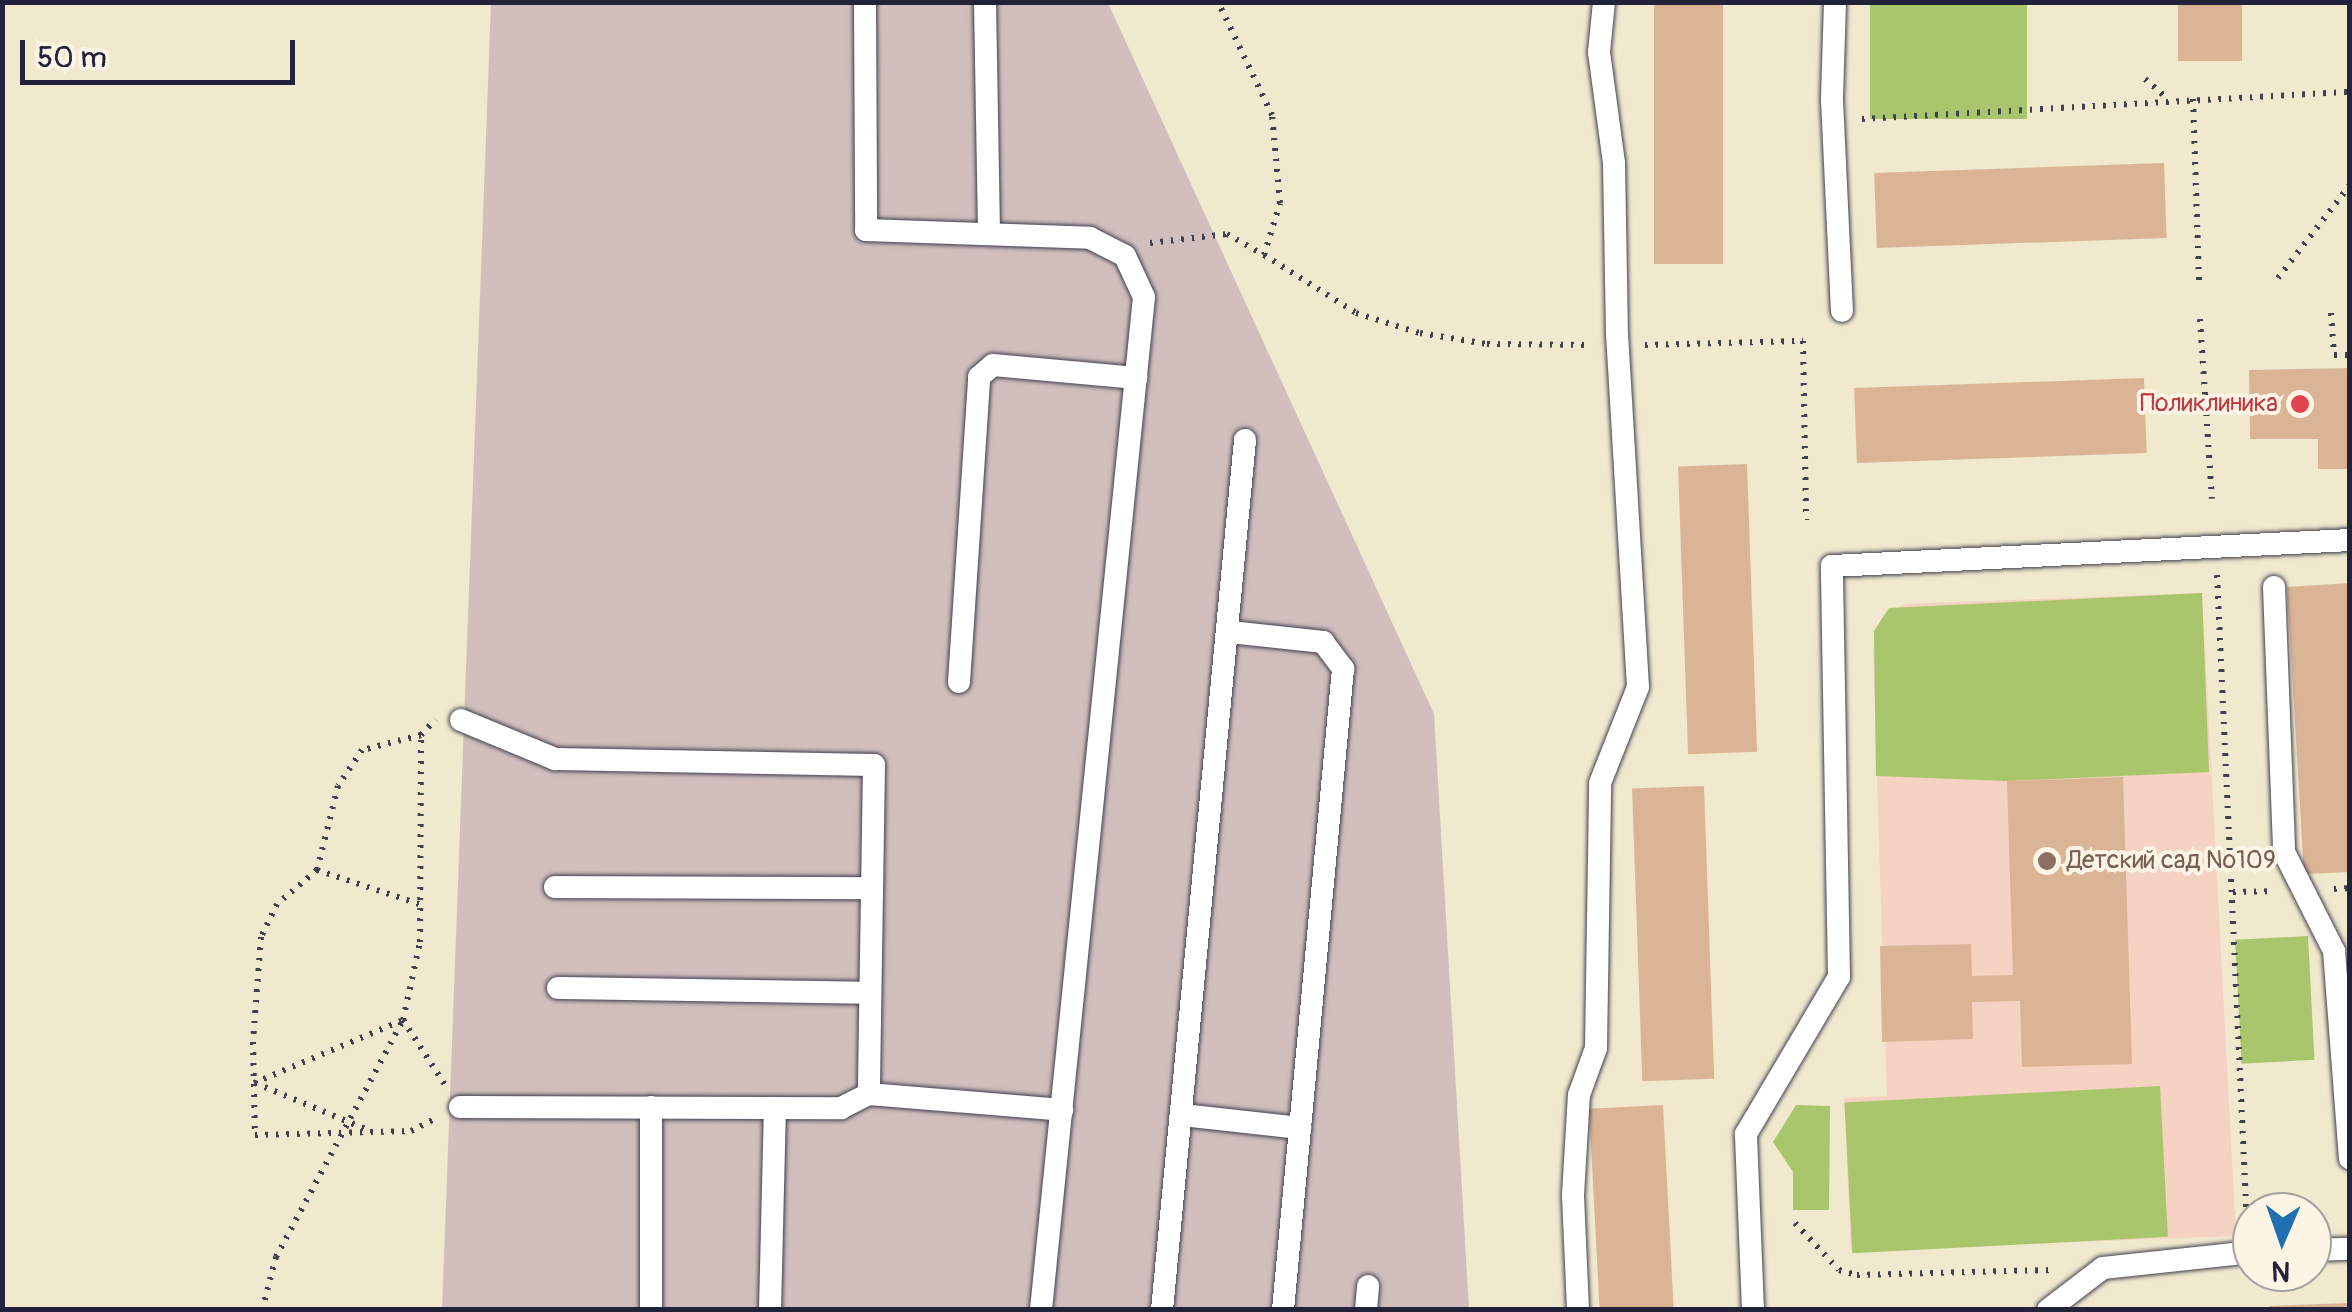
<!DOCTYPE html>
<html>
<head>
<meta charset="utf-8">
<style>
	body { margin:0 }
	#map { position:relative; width:2352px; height:1312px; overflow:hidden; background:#f0e9ce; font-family:Pangolin,sans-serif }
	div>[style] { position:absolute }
	.built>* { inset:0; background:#f5d2c2 }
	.industrial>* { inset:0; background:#d1bfbd }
	.green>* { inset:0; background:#aac66d; transform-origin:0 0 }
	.building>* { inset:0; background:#dbb496; transform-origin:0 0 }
	.path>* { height:6px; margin-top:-3px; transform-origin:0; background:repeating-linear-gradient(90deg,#414051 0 2.5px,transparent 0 10.5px) }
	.roads { filter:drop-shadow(0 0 2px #414051) drop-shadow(0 0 2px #414051) }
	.lane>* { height:22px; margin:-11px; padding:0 11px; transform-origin:11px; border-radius:11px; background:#fff }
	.dots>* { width:28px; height:28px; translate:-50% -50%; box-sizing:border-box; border:5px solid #fcf5e5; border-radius:50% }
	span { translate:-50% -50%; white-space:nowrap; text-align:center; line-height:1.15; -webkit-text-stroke:8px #fcf5e5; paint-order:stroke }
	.health-label { font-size:25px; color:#be3a42 }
	.right { translate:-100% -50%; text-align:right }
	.education-label { font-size:25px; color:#785e54 }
	.left { translate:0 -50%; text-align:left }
	.frame { position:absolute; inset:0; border:5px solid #22223b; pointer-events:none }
	.north { position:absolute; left:2232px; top:1192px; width:100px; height:100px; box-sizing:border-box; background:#fcf5e5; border:2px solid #a5a1a1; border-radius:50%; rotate:182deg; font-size:28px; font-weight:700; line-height:40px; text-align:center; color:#22223b }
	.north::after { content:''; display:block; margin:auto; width:35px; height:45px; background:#1f6fb2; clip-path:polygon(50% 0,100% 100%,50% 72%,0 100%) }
	.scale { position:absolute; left:20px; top:40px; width:275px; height:45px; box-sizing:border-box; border:5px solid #22223b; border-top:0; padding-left:12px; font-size:30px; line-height:35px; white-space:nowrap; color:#22223b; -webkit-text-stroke:8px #fcf5e5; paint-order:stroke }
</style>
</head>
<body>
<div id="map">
	<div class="built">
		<i style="clip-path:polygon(2202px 593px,2236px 1236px,1851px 1250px,1844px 1098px,1887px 1096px,1873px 649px,1881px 618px,1904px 604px)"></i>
	</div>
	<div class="industrial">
		<i style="clip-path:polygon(491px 3px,1108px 3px,1434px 714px,1469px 1309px,442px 1309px)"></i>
	</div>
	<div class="green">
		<i style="left:1870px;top:3px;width:157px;height:116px"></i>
		<i style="clip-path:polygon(2202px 593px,2209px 772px,2007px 781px,1876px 776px,1874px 631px,1889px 608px)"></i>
		<i style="left:2308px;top:936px;width:124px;height:73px;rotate:87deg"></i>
		<i style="left:2160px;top:1086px;width:151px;height:316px;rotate:87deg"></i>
		<i style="clip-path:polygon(1796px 1105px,1830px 1106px,1829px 1210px,1793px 1210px,1793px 1172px,1773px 1142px)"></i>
	</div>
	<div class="building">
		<i style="left:1654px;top:2px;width:69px;height:262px"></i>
		<i style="left:2178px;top:2px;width:64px;height:59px"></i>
		<i style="left:2164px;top:163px;width:75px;height:290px;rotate:88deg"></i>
		<i style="clip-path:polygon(2350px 368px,2350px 469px,2318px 469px,2318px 439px,2250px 439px,2249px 370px)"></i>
		<i style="left:2144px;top:378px;width:75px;height:290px;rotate:88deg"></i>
		<i style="left:1747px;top:464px;width:288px;height:69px;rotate:88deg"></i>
		<i style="clip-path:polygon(2350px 583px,2350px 872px,2304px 874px,2287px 587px)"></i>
		<i style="clip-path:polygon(2123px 777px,2132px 1064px,2022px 1067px,2020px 1001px,1972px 1002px,1973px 1039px,1882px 1042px,1880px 946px,1971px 944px,1972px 976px,2013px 975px,2007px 781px)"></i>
		<i style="left:1704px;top:786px;width:293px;height:72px;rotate:88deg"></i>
		<i style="left:1663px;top:1105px;width:205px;height:74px;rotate:87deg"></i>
		<i style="clip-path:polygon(2350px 1303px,2350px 1310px,2269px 1310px,2269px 1306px)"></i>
	</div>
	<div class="path">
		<i style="left:2145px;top:79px;width:30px;rotate:41deg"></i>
		<i style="left:2193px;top:99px;width:182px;rotate:88.1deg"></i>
		<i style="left:1862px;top:119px;width:489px;rotate:-3.2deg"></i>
		<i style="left:1150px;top:243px;width:78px;rotate:-6.7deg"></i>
		<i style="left:1227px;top:234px;width:43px;rotate:29.6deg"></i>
		<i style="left:1264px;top:255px;width:54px;rotate:-72.9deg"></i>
		<i style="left:1280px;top:203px;width:88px;rotate:-95.2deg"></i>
		<i style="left:1272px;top:115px;width:125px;rotate:-115.5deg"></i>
		<i style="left:1264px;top:255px;width:109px;rotate:32.2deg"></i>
		<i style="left:1356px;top:313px;width:67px;rotate:17.4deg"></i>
		<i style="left:1420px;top:333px;width:68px;rotate:9.3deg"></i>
		<i style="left:1487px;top:344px;width:105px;rotate:0.5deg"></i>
		<i style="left:2278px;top:278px;width:118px;rotate:-52.3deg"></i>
		<i style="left:2331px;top:313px;width:42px;rotate:85.9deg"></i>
		<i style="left:2334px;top:355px;width:16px"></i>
		<i style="left:2200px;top:319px;width:180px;rotate:86.2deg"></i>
		<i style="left:1645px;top:345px;width:158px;rotate:-1.5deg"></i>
		<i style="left:1803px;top:341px;width:179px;rotate:89deg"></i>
		<i style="left:2217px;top:575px;width:652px;rotate:87.36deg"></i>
		<i style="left:421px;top:735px;width:61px;rotate:165.7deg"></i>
		<i style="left:362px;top:750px;width:43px;rotate:123.7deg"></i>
		<i style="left:338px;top:786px;width:87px;rotate:104deg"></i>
		<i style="left:317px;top:870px;width:52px;rotate:139.6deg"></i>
		<i style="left:277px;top:904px;width:37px;rotate:116deg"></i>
		<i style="left:261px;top:937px;width:105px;rotate:94.4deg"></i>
		<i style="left:253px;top:1042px;width:93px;rotate:88.8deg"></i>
		<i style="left:255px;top:1135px;width:156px;rotate:-1.5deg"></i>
		<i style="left:411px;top:1131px;width:29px;rotate:-27deg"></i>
		<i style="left:317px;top:870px;width:111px;rotate:18.4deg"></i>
		<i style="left:2334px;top:889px;width:16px;rotate:-4deg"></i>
		<i style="left:2233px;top:892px;width:39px;rotate:-1deg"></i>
		<i style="left:254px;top:1083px;width:162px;rotate:-22.9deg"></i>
		<i style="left:403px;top:1020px;width:77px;rotate:57.1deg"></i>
		<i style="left:255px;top:1083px;width:122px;rotate:22.6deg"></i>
		<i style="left:1795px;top:1223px;width:64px;rotate:46.9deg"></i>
		<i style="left:1839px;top:1270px;width:19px;rotate:16deg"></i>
		<i style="left:1857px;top:1275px;width:195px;rotate:-1.5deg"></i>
		<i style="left:262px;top:1310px;width:55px;rotate:-75.2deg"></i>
		<i style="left:276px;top:1257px;width:269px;rotate:-61.8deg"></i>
		<i style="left:403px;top:1020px;width:80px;rotate:-77.7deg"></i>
		<i style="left:420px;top:942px;width:207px;rotate:-89.7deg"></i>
		<i style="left:421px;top:735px;width:21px;rotate:-47deg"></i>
	</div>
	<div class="roads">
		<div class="lane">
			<i style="left:865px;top:2px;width:228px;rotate:89.7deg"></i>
			<i style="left:866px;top:230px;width:224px;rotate:2deg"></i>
			<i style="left:1090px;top:238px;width:39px;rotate:27deg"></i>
			<i style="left:1125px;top:256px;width:45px;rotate:65.1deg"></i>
			<i style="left:1144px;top:297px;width:1018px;rotate:95.81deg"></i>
			<i style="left:985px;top:2px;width:230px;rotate:89deg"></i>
			<i style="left:1835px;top:2px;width:98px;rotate:91.8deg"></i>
			<i style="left:1832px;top:100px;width:211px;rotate:87.3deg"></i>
			<i style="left:2274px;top:587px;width:265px;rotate:87.8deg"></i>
			<i style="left:2284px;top:852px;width:111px;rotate:63.2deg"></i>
			<i style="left:2334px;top:951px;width:208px;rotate:85.6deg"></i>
			<i style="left:1230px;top:632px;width:94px;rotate:6.1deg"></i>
			<i style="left:1323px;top:642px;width:34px;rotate:53deg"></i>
			<i style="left:1343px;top:669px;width:644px;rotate:95.35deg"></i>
			<i style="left:959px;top:682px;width:306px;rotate:-86.2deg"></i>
			<i style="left:979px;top:377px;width:18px;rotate:-41deg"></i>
			<i style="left:993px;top:365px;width:144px;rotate:5.2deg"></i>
			<i style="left:461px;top:720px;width:102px;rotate:22.5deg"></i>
			<i style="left:555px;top:759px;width:319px;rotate:1.1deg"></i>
			<i style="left:874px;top:765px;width:329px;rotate:90.9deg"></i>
			<i style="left:555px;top:887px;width:317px;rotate:0.2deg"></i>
			<i style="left:558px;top:988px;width:312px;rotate:0.9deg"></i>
			<i style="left:460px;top:1107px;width:381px;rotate:0.2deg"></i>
			<i style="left:841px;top:1108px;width:31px;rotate:-27deg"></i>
			<i style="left:869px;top:1094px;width:194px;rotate:4.7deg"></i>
			<i style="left:1182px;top:1115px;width:119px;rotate:6.3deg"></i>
			<i style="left:2312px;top:1250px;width:38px;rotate:-2deg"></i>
			<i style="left:651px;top:1310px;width:203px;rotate:-90deg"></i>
			<i style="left:770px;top:1310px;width:202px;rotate:-88.6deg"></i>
			<i style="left:1162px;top:1310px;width:874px;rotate:-84.55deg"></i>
			<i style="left:1366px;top:1310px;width:24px;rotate:-85deg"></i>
			<i style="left:1578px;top:1310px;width:115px;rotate:-92.5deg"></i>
			<i style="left:1573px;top:1195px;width:100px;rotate:-86.6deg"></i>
			<i style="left:1579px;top:1095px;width:50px;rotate:-70.1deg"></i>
			<i style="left:1596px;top:1048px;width:265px;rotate:-89.1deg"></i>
			<i style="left:1600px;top:783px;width:103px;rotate:-68.4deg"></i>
			<i style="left:1638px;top:687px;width:353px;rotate:-93.4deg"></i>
			<i style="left:1617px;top:335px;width:172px;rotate:-91deg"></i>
			<i style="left:1614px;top:163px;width:112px;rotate:-97.7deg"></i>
			<i style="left:1599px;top:52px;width:50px;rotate:-84.3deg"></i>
			<i style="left:1753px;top:1310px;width:176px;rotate:-92.3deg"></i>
			<i style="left:1746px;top:1134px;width:182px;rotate:-59.4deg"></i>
			<i style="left:1839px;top:977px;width:411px;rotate:-91deg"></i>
			<i style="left:1832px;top:566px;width:519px;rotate:-2.87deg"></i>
			<i style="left:2048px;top:1310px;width:69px;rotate:-37.4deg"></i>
			<i style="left:2103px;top:1268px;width:150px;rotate:-6.1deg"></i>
		</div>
	</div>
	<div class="dots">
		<i style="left:2300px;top:404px;background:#e0444e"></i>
		<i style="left:2047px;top:861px;background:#8d6e63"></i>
	</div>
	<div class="health-label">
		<span class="right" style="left:2278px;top:404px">Поликлиника</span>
	</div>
	<div class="education-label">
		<span class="left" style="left:2067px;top:861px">Детский сад №109</span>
	</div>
	<div class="frame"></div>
	<div class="north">N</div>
	<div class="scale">50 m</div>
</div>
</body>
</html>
